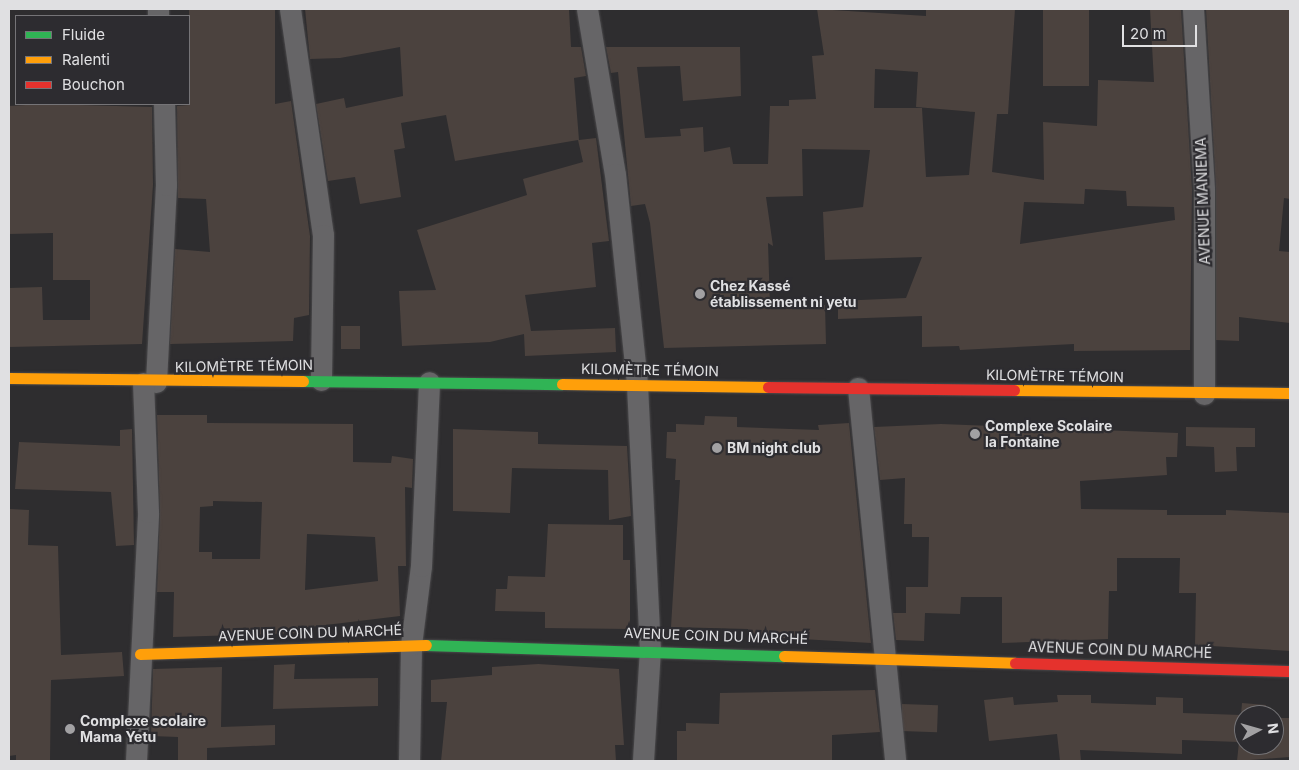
<!DOCTYPE html>
<html>
<head>
<meta charset="utf-8">
<style>
	body { margin:0 }
	#map { position:relative; width:1299px; height:770px; overflow:hidden; background:#2e2d2f; font-family:Inter,sans-serif }
	div>[style] { position:absolute }
	.building>* { inset:0; background:#4b423e; transform-origin:0 0 }
	.roads { filter:drop-shadow(0 0 1px #4b4a4c) drop-shadow(0 0 1px #4b4a4c) }
	.street>* { height:21px; margin:-10.5px; padding:0 10.5px; transform-origin:10.5px; border-radius:10.5px; background:#666567 }
	.fast>* { height:11px; margin:-5.5px; padding:0 5.5px; transform-origin:5.5px; border-radius:5.5px; background:#30b455 }
	.slow>* { height:11px; margin:-5.5px; padding:0 5.5px; transform-origin:5.5px; border-radius:5.5px; background:#ff9f0a }
	.jam>* { height:11px; margin:-5.5px; padding:0 5.5px; transform-origin:5.5px; border-radius:5.5px; background:#e5322d }
	.dots>* { width:14px; height:14px; translate:-50% -50%; box-sizing:border-box; border:2px solid #2d2c30; border-radius:50% }
	span { translate:-50% -50%; white-space:nowrap; text-align:center; line-height:1.15; -webkit-text-stroke:4.5px #2d2c30; paint-order:stroke }
	.street-label { font-size:14px; color:#e0e0e2 }
	.poi-label { font-size:14px; color:#e0e0e2; font-weight:700 }
	.left { translate:0 -50%; text-align:left }
	.frame { position:absolute; inset:0; border:10px solid #e0e0e2; pointer-events:none }
	.legend { position:absolute; left:15px; top:15px; width:175px; height:90px; box-sizing:border-box; background:#2d2c30; border:1px solid #757477; margin:0; padding:6px 9px; list-style:none; font-size:15px; color:#e0e0e2 }
	.legend li { display:flex; align-items:center; gap:10px; height:25px }
	.legend b { width:25px; border:1px solid #757477 }
	.north { position:absolute; left:1234px; top:705px; width:50px; height:50px; box-sizing:border-box; background:#2d2c30; border:1px solid #757477; border-radius:50%; rotate:84deg; font-size:14px; font-weight:700; line-height:20px; text-align:center; color:#e0e0e2 }
	.north::after { content:''; display:block; margin:auto; width:18px; height:22px; background:#a2a1a3; clip-path:polygon(50% 0,100% 100%,50% 72%,0 100%) }
	.scale { position:absolute; left:1122px; top:25px; width:75px; height:22px; box-sizing:border-box; border:2px solid #e0e0e2; border-top:0; padding-left:6px; font-size:15px; line-height:18px; white-space:nowrap; color:#e0e0e2; -webkit-text-stroke:4px #2d2c30; paint-order:stroke }
</style>
</head>
<body>
<div id="map">
	<div class="building">
		<i style="clip-path:polygon(189px 9px,275px 9px,275px 104px,291px 101px,310px 236px,309px 315px,294px 318px,293px 341px,170px 344px,175px 249px,210px 252px,206px 199px,178px 198px,177px 106px,189px 105px)"></i>
		<i style="clip-path:polygon(305px 9px,569px 9px,571px 47px,581px 47px,586px 76px,574px 78px,579px 140px,596px 138px,609px 241px,592px 243px,596px 287px,525px 295px,531px 331px,615px 328px,616px 352px,525px 356px,524px 334px,490px 342px,402px 346px,399px 291px,436px 290px,417px 230px,527px 195px,523px 179px,583px 162px,578px 140px,455px 161px,446px 115px,401px 123px,405px 148px,394px 150px,401px 197px,360px 204px,355px 177px,328px 181px,316px 104px,344px 98px,346px 108px,403px 96px,400px 47px,340px 58px,310px 59px)"></i>
		<i style="clip-path:polygon(evenodd,817px 9px,926px 16px,926px 9px,1015px 9px,1008px 114px,997px 114px,992px 172px,1044px 180px,1043px 122px,1097px 126px,1098px 80px,1154px 82px,1150px 9px,1181px 9px,1192px 189px,1190px 350px,1074px 351px,1074px 344px,960px 350px,959px 346px,922px 347px,922px 316px,838px 319px,838px 301px,906px 298px,922px 257px,825px 260px,823px 212px,863px 207px,870px 150px,802px 149px,803px 196px,766px 197px,773px 246px,768px 243px,770px 306px,825px 305px,826px 344px,664px 348px,650px 223px,645px 204px,631px 206px,618px 72px,611px 73px,606px 47px,740px 47px,741px 96px,683px 101px,680px 66px,637px 67px,645px 138px,681px 136px,680px 129px,703px 127px,704px 152px,730px 147px,733px 164px,768px 164px,770px 106px,789px 106px,789px 100px,816px 99px,812px 56px,824px 55px,817px 9px,875px 69px,918px 72px,916px 107px,975px 112px,969px 175px,926px 177px,922px 108px,874px 108px,875px 69px,817px 9px,1085px 189px,1126px 191px,1127px 206px,1174px 207px,1175px 220px,1020px 244px,1024px 202px,1084px 204px,1085px 189px)"></i>
		<i style="left:1043px;top:9px;width:46px;height:77px"></i>
		<i style="clip-path:polygon(1206px 9px,1290px 9px,1290px 199px,1284px 198px,1279px 251px,1290px 252px,1290px 323px,1239px 317px,1239px 341px,1216px 340px,1216px 189px)"></i>
		<i style="clip-path:polygon(43px 104px,152px 107px,153px 185px,142px 344px,9px 347px,9px 288px,42px 287px,43px 320px,90px 320px,90px 280px,53px 280px,53px 233px,9px 234px,9px 106px)"></i>
		<i style="left:360px;top:326px;width:23px;height:19px;rotate:90deg"></i>
		<i style="clip-path:polygon(evenodd,157px 415px,207px 415px,207px 423px,353px 424px,353px 462px,391px 463px,392px 456px,413px 459px,412px 488px,405px 487px,406px 566px,398px 566px,400px 616px,301px 628px,301px 633px,173px 637px,174px 592px,157px 592px,160px 513px,157px 415px,213px 501px,262px 502px,260px 559px,212px 559px,212px 552px,199px 552px,200px 507px,213px 506px,213px 501px,157px 415px,307px 534px,375px 537px,378px 581px,305px 590px,307px 534px)"></i>
		<i style="clip-path:polygon(705px 416px,737px 417px,737px 427px,819px 430px,818px 425px,849px 423px,871px 643px,748px 636px,748px 629px,671px 627px,680px 480px,675px 480px,676px 459px,666px 458px,667px 432px,676px 432px,676px 424px,704px 425px)"></i>
		<i style="clip-path:polygon(941px 424px,1178px 433px,1177px 457px,1166px 457px,1167px 475px,1080px 481px,1081px 509px,1167px 510px,1167px 515px,1226px 515px,1226px 510px,1290px 513px,1290px 651px,1195px 645px,1196px 593px,1179px 593px,1180px 558px,1117px 558px,1117px 591px,1109px 591px,1108px 639px,1002px 643px,1002px 597px,961px 597px,960px 614px,925px 613px,924px 641px,896px 640px,893px 613px,906px 613px,906px 587px,928px 587px,929px 537px,912px 537px,912px 524px,904px 524px,905px 478px,880px 480px,874px 427px)"></i>
		<i style="clip-path:polygon(1186px 427px,1255px 428px,1255px 447px,1236px 447px,1237px 471px,1215px 472px,1214px 447px,1186px 446px)"></i>
		<i style="clip-path:polygon(132px 429px,134px 545px,116px 546px,111px 492px,15px 489px,19px 442px,120px 446px,120px 430px)"></i>
		<i style="clip-path:polygon(453px 429px,538px 432px,538px 444px,627px 446px,631px 516px,609px 520px,608px 470px,512px 468px,510px 513px,453px 511px)"></i>
		<i style="clip-path:polygon(9px 509px,29px 510px,28px 545px,58px 546px,61px 655px,122px 652px,124px 676px,51px 680px,50px 761px,16px 761px,16px 755px,9px 756px)"></i>
		<i style="clip-path:polygon(548px 524px,623px 525px,623px 560px,630px 560px,630px 629px,545px 628px,545px 612px,495px 611px,496px 589px,507px 589px,508px 576px,545px 577px)"></i>
		<i style="clip-path:polygon(295px 664px,294px 679px,378px 678px,378px 706px,273px 709px,274px 665px)"></i>
		<i style="clip-path:polygon(538px 664px,619px 669px,624px 745px,615px 745px,616px 761px,441px 761px,447px 702px,431px 702px,431px 680px,492px 675px,492px 667px)"></i>
		<i style="clip-path:polygon(222px 667px,221px 727px,275px 725px,275px 745px,207px 748px,207px 761px,178px 761px,178px 737px,151px 736px,153px 669px)"></i>
		<i style="clip-path:polygon(875px 690px,880px 732px,832px 735px,832px 761px,677px 760px,677px 731px,686px 731px,686px 723px,719px 724px,720px 693px)"></i>
		<i style="clip-path:polygon(1057px 695px,1091px 695px,1091px 703px,1156px 705px,1156px 697px,1183px 698px,1183px 713px,1241px 715px,1242px 703px,1266px 705px,1265px 715px,1244px 715px,1244px 745px,1274px 745px,1274px 718px,1290px 718px,1290px 757px,1237px 761px,1239px 742px,1182px 740px,1182px 754px,1080px 750px,1081px 761px,1060px 761px,1057px 734px,989px 741px,984px 700px,1013px 697px,1014px 705px,1058px 702px)"></i>
		<i style="left:902px;top:704px;width:36px;height:27px;rotate:2deg"></i>
	</div>
	<div class="roads">
		<div class="street">
			<i style="left:158px;top:9px;width:7px;rotate:90deg"></i>
			<i style="left:290px;top:9px;width:228px;rotate:81.7deg"></i>
			<i style="left:323px;top:235px;width:145px;rotate:90.8deg"></i>
			<i style="left:587px;top:9px;width:167px;rotate:80.4deg"></i>
			<i style="left:615px;top:174px;width:212px;rotate:84deg"></i>
			<i style="left:637px;top:385px;width:264px;rotate:87.2deg"></i>
			<i style="left:650px;top:649px;width:112px;rotate:93.6deg"></i>
			<i style="left:1193px;top:9px;width:180px;rotate:86.5deg"></i>
			<i style="left:1204px;top:189px;width:205px;rotate:90deg"></i>
			<i style="left:156px;top:382px;width:197px;rotate:-87.1deg"></i>
			<i style="left:166px;top:185px;width:81px;rotate:-91.4deg"></i>
			<i style="left:858px;top:388px;width:375px;rotate:84.3deg"></i>
			<i style="left:136px;top:761px;width:249px;rotate:-87.2deg"></i>
			<i style="left:148px;top:512px;width:129px;rotate:-92.2deg"></i>
			<i style="left:409px;top:761px;width:116px;rotate:-89deg"></i>
			<i style="left:411px;top:645px;width:80px;rotate:-82.8deg"></i>
			<i style="left:421px;top:566px;width:184px;rotate:-87.5deg"></i>
		</div>
		<div class="fast">
			<i style="left:303px;top:381px;width:259px;rotate:0.7deg"></i>
			<i style="left:426px;top:645px;width:358px;rotate:1.8deg"></i>
		</div>
		<div class="slow">
			<i style="left:9px;top:378px;width:294px;rotate:0.6deg"></i>
			<i style="left:562px;top:384px;width:206px;rotate:0.8deg"></i>
			<i style="left:1014px;top:390px;width:276px;rotate:0.6deg"></i>
			<i style="left:140px;top:654px;width:286px;rotate:-1.8deg"></i>
			<i style="left:784px;top:656px;width:231px;rotate:1.7deg"></i>
		</div>
		<div class="jam">
			<i style="left:768px;top:387px;width:246px;rotate:0.7deg"></i>
			<i style="left:1015px;top:663px;width:275px;rotate:1.7deg"></i>
		</div>
	</div>
	<div class="dots">
		<i style="left:700px;top:294px;background:#a2a1a3"></i>
		<i style="left:975px;top:434px;background:#a2a1a3"></i>
		<i style="left:717px;top:448px;background:#a2a1a3"></i>
		<i style="left:70px;top:729px;background:#a2a1a3"></i>
	</div>
	<div class="street-label">
		<span style="left:1203px;top:201px;rotate:-92deg">AVENUE MANIEMA</span>
		<span style="left:244px;top:366px;rotate:-1deg">KILOMÈTRE TÉMOIN</span>
		<span style="left:650px;top:370px;rotate:1deg">KILOMÈTRE TÉMOIN</span>
		<span style="left:1055px;top:376px;rotate:1deg">KILOMÈTRE TÉMOIN</span>
		<span style="left:310px;top:633px;rotate:-2deg">AVENUE COIN DU MARCHÉ</span>
		<span style="left:716px;top:636px;rotate:2deg">AVENUE COIN DU MARCHÉ</span>
		<span style="left:1120px;top:650px;rotate:2deg">AVENUE COIN DU MARCHÉ</span>
	</div>
	<div class="poi-label">
		<span class="left" style="left:710px;top:294px">Chez Kassé<br>établissement ni yetu</span>
		<span class="left" style="left:985px;top:434px">Complexe Scolaire<br>la Fontaine</span>
		<span class="left" style="left:727px;top:448px">BM night club</span>
		<span class="left" style="left:80px;top:729px">Complexe scolaire<br>Mama Yetu</span>
	</div>
	<div class="frame"></div>
	<ul class="legend">
	<li><b style="height:6px;background:#30b455"></b>Fluide</li>
	<li><b style="height:6px;background:#ff9f0a"></b>Ralenti</li>
	<li><b style="height:6px;background:#e5322d"></b>Bouchon</li>
	</ul>
	<div class="north">N</div>
	<div class="scale">20 m</div>
</div>
</body>
</html>
